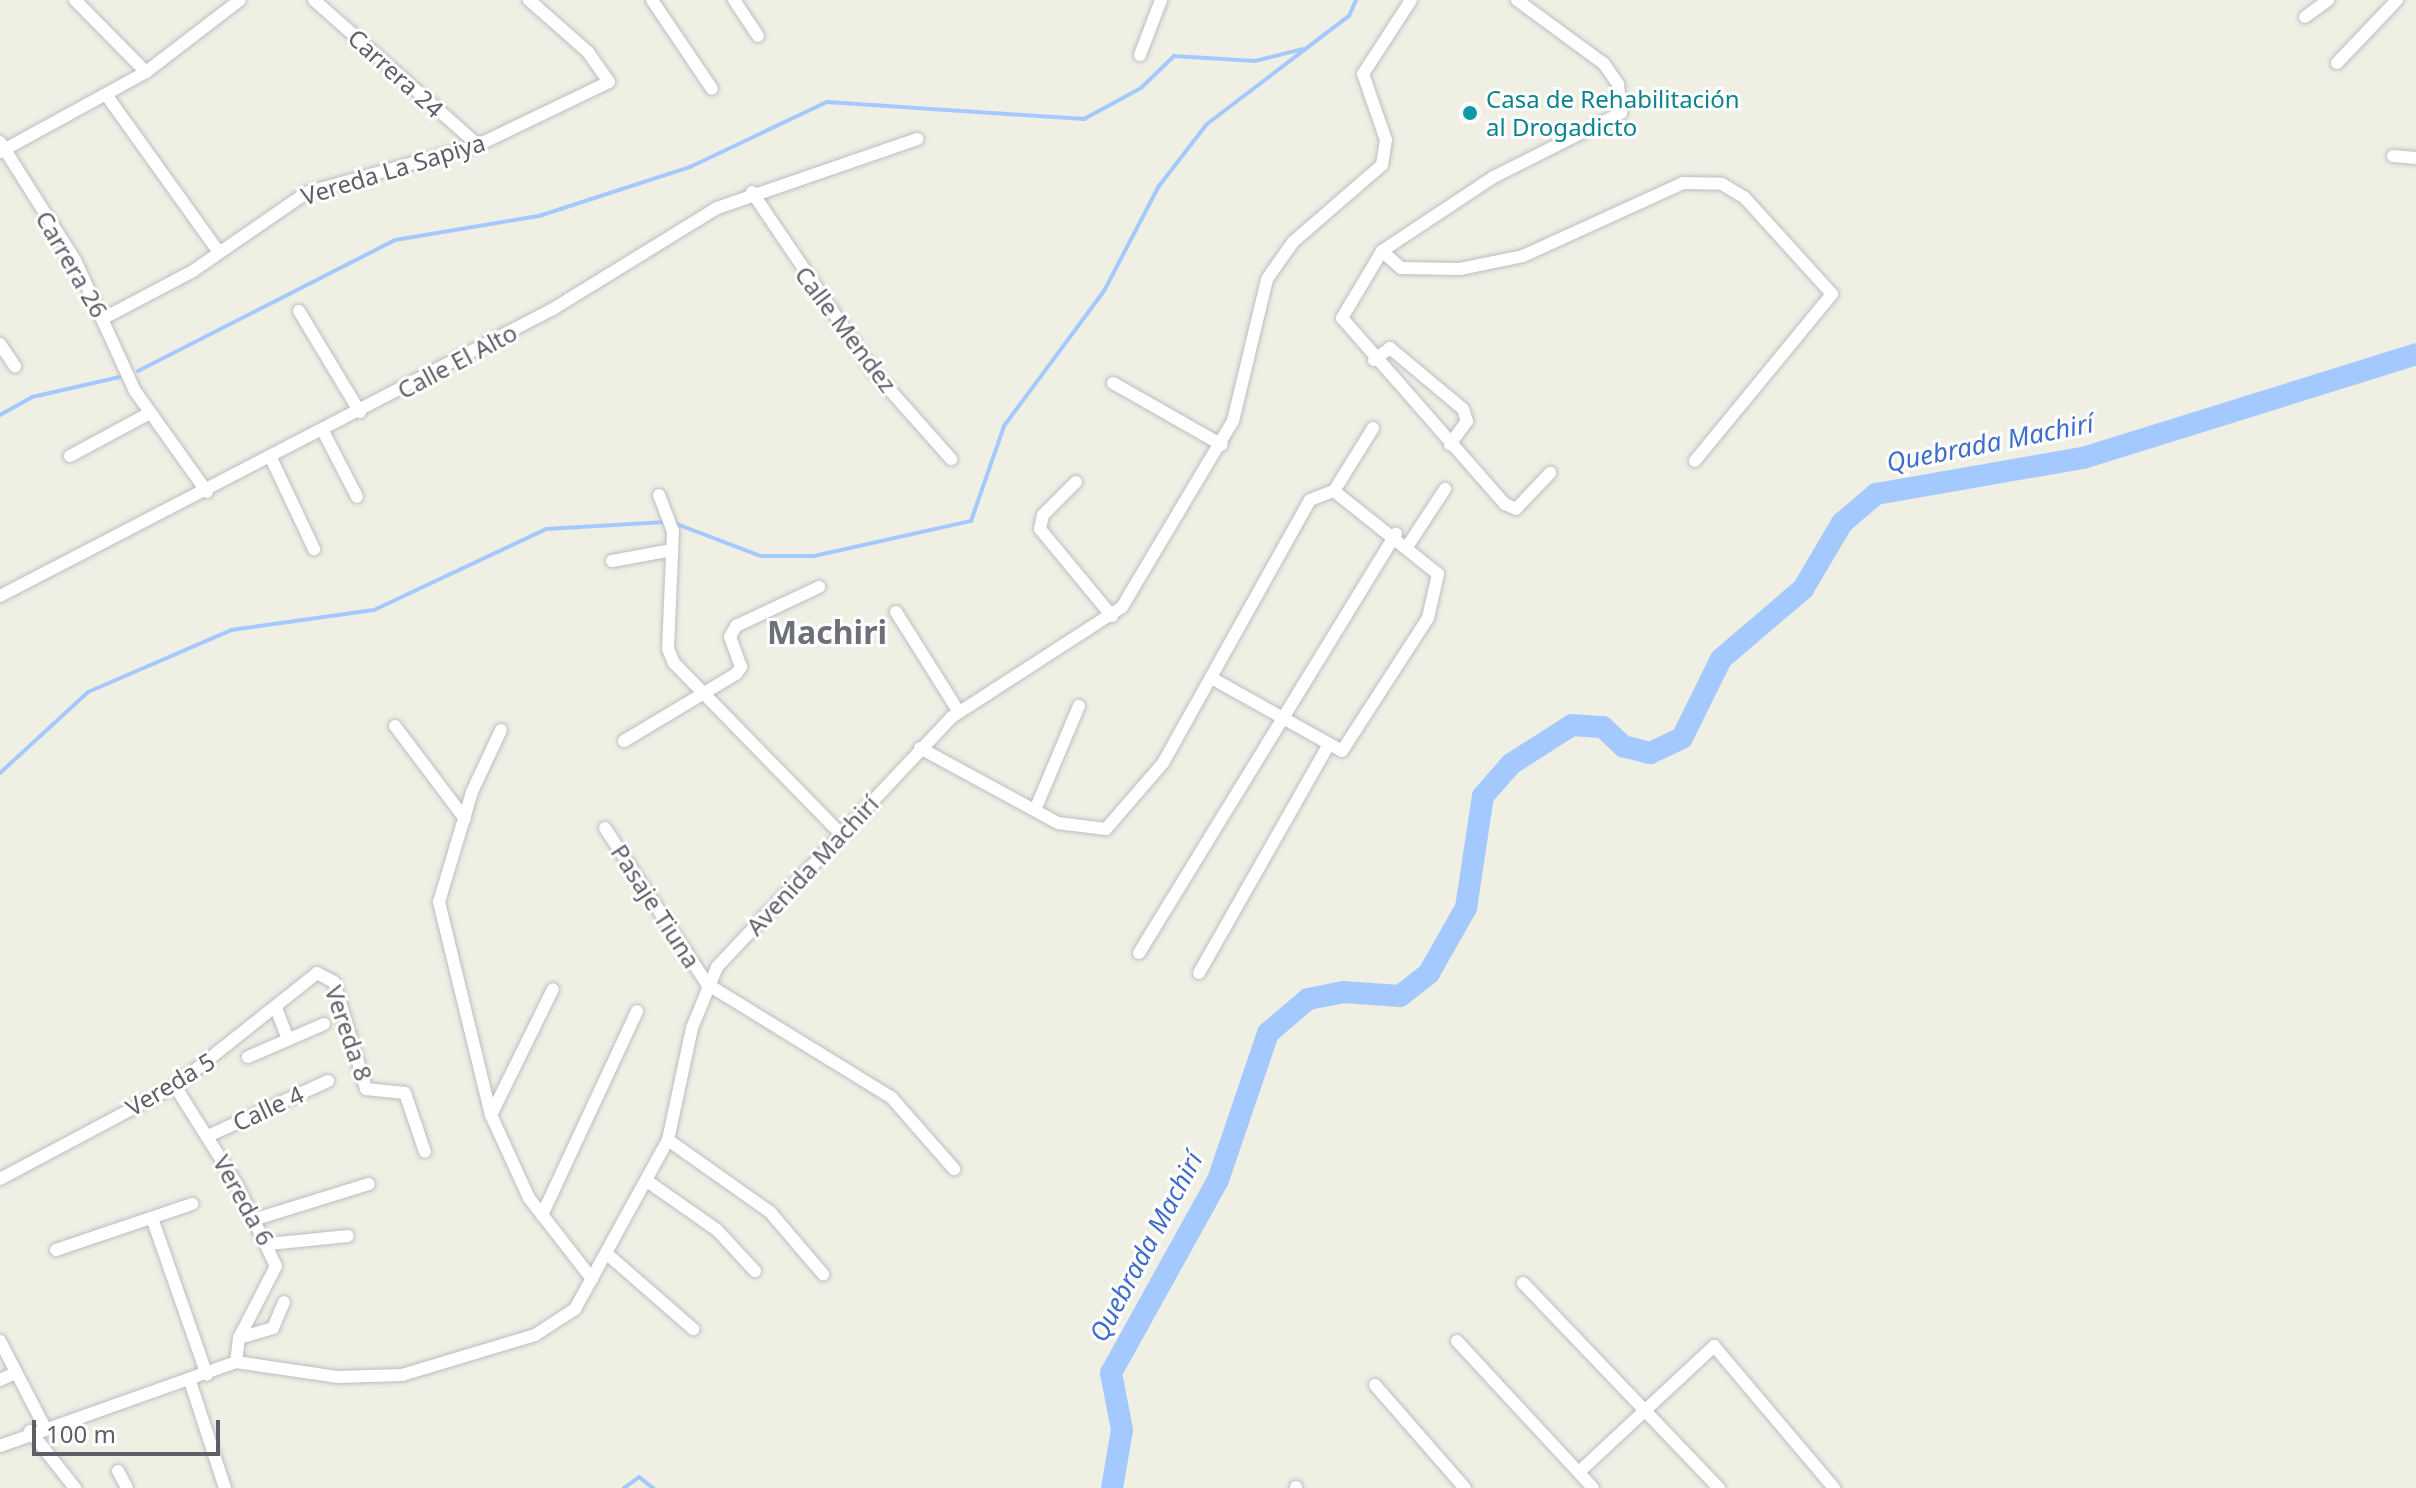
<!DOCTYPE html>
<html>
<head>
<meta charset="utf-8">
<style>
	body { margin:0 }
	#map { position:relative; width:2416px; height:1488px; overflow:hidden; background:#efefe4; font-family:"Noto Sans",sans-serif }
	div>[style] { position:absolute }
	.stream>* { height:4px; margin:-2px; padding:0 2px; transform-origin:2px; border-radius:2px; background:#a4c9ff }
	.river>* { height:22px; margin:-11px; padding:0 11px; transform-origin:11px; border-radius:11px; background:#a4c9ff }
	.roads { filter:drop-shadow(0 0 2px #bcbdc4) drop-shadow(0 0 2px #bcbdc4) }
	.minor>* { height:12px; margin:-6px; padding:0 6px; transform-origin:6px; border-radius:6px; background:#fff }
	.dots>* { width:22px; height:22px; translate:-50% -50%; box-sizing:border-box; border:4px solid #fff; border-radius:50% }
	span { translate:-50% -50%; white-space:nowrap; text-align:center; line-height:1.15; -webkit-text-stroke:6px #fff; paint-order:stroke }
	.street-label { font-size:24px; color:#5c5f66 }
	.culture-label { font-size:24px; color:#0d838f }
	.left { translate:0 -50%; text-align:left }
	.water-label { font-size:26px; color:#3f6dcb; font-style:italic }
	.district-label { font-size:32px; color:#6d7078; font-weight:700 }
	.scale { position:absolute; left:32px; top:1420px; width:188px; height:36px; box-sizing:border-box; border:4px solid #5c5f66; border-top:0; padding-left:10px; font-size:24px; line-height:28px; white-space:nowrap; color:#5c5f66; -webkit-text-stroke:6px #fff; paint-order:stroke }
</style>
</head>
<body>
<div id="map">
	<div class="stream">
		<i style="left:138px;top:371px;width:288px;rotate:-27deg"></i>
		<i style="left:395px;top:240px;width:146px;rotate:-9.5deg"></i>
		<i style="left:539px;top:216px;width:159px;rotate:-18deg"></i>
		<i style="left:690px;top:167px;width:152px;rotate:-25.4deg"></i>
		<i style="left:827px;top:102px;width:258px;rotate:3.8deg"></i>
		<i style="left:1084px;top:119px;width:65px;rotate:-28.5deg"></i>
		<i style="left:1141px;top:88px;width:46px;rotate:-44.1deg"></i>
		<i style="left:1174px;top:56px;width:81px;rotate:3.5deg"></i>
		<i style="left:1255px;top:61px;width:49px;rotate:-14deg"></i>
		<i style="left:0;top:415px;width:37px;rotate:-29deg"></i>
		<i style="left:32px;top:397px;width:90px;rotate:-12.8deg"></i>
		<i style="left:674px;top:523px;width:93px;rotate:20.8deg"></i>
		<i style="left:761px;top:556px;width:53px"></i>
		<i style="left:814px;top:556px;width:161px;rotate:-12.6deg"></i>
		<i style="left:971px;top:521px;width:101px;rotate:-70.8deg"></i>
		<i style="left:1004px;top:426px;width:168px;rotate:-53.5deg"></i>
		<i style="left:1104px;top:291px;width:119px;rotate:-62.4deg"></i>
		<i style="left:1159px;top:186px;width:78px;rotate:-52.3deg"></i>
		<i style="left:1207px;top:124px;width:178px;rotate:-37.3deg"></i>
		<i style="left:1349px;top:16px;width:17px;rotate:-66deg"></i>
		<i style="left:0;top:773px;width:120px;rotate:-42.6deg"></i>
		<i style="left:88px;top:692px;width:156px;rotate:-23.4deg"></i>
		<i style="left:231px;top:630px;width:144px;rotate:-8deg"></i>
		<i style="left:374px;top:610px;width:190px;rotate:-25.2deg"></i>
		<i style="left:546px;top:529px;width:119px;rotate:-3.4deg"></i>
		<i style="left:624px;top:1488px;width:19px;rotate:-36deg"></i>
		<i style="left:639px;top:1477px;width:18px;rotate:38deg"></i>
	</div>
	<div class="river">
		<i style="left:1112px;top:1488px;width:59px;rotate:-80.2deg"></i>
		<i style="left:1122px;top:1430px;width:58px;rotate:-100.9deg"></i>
		<i style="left:1111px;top:1373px;width:221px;rotate:-61deg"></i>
		<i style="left:1218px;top:1180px;width:155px;rotate:-71.2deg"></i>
		<i style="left:1268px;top:1033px;width:52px;rotate:-40.4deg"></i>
		<i style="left:1308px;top:999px;width:36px;rotate:-11deg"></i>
		<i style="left:1343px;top:992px;width:57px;rotate:4deg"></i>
		<i style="left:1400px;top:996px;width:37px;rotate:-38deg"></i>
		<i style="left:1429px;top:973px;width:75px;rotate:-60.4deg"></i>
		<i style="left:1466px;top:908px;width:113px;rotate:-81.4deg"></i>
		<i style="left:1483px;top:796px;width:43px;rotate:-48.8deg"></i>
		<i style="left:1511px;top:764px;width:72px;rotate:-32.6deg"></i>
		<i style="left:1572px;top:725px;width:31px;rotate:4deg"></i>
		<i style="left:1603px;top:727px;width:28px;rotate:44deg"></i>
		<i style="left:1623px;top:746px;width:28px;rotate:15deg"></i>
		<i style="left:1650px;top:753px;width:35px;rotate:-25deg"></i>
		<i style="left:1682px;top:738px;width:88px;rotate:-63.7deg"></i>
		<i style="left:1721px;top:659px;width:108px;rotate:-40.5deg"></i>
		<i style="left:1803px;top:589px;width:77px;rotate:-59.4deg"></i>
		<i style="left:1842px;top:523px;width:45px;rotate:-40.5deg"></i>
		<i style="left:1876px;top:494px;width:210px;rotate:-9.9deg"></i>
		<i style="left:2083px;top:458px;width:349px;rotate:-17.3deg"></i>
	</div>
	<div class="roads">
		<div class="minor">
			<i style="left:75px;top:0;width:101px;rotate:45.4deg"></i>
			<i style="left:314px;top:0;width:219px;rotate:41.5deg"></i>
			<i style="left:652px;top:0;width:107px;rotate:56deg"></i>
			<i style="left:734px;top:0;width:43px;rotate:56.3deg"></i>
			<i style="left:1517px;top:0;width:108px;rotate:36.3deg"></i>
			<i style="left:1604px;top:64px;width:24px;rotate:55deg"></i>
			<i style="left:1618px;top:84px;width:29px;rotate:84deg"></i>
			<i style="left:1621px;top:113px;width:144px;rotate:153.3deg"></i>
			<i style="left:1492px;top:178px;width:132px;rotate:146.4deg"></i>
			<i style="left:1382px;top:251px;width:78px;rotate:120.8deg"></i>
			<i style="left:1342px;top:318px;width:247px;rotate:48.8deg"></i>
			<i style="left:1505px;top:504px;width:12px;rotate:24deg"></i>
			<i style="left:1516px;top:509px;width:50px;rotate:-46.6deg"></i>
			<i style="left:2305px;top:17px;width:29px;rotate:-36deg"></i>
			<i style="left:1140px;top:55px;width:59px;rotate:-69.1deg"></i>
			<i style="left:2337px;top:63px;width:87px;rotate:-46.4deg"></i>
			<i style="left:107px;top:96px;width:191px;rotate:54.4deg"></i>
			<i style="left:0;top:142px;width:140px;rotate:57.6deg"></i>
			<i style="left:75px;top:260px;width:144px;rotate:65.4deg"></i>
			<i style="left:135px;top:391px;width:124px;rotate:54.5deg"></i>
			<i style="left:0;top:152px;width:166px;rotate:-28.7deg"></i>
			<i style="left:146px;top:72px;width:118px;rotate:-37.5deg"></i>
			<i style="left:2393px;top:156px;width:23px;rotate:5deg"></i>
			<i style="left:752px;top:192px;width:216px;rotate:55.9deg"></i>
			<i style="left:873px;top:371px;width:118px;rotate:48.4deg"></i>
			<i style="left:1382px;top:251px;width:25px;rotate:42deg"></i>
			<i style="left:1401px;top:268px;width:59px;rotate:1deg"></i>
			<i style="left:1460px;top:269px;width:64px;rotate:-11.7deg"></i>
			<i style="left:1523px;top:256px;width:176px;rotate:-24.5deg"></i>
			<i style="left:1683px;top:183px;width:39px;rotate:1deg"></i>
			<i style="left:1722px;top:184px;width:26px;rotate:31deg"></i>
			<i style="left:1744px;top:197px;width:131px;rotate:47.8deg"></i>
			<i style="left:1832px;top:294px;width:216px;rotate:129.4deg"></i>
			<i style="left:299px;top:311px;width:118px;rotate:58.9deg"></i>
			<i style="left:104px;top:318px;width:101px;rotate:-27.8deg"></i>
			<i style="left:193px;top:271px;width:137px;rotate:-34.6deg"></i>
			<i style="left:306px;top:193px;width:179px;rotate:-15.6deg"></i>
			<i style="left:478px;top:145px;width:145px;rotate:-25.7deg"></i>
			<i style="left:609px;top:82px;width:37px;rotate:-125deg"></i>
			<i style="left:588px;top:52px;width:79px;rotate:-138.6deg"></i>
			<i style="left:0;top:344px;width:27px;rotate:56deg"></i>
			<i style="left:1374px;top:360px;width:20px;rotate:-37deg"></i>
			<i style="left:1390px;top:348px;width:95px;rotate:39.9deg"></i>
			<i style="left:1463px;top:409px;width:13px;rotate:72deg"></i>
			<i style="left:1467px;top:421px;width:29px;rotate:126deg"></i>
			<i style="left:1113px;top:383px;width:125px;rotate:29.6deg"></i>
			<i style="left:323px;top:431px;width:74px;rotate:62.7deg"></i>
			<i style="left:70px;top:456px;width:91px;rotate:-28.3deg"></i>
			<i style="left:271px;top:458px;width:101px;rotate:64.7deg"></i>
			<i style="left:1076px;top:482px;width:47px;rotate:135deg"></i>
			<i style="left:1043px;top:515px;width:14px;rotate:102deg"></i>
			<i style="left:1040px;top:529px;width:113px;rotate:50.4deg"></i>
			<i style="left:1334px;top:491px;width:74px;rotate:-58.2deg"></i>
			<i style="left:659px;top:495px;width:39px;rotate:69deg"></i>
			<i style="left:673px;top:531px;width:118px;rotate:92.4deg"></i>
			<i style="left:668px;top:649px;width:15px;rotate:67deg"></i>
			<i style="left:674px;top:663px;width:240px;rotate:45.7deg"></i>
			<i style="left:1409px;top:544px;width:66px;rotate:-56.8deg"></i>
			<i style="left:612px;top:561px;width:61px;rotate:-10.4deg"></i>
			<i style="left:0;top:596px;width:623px;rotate:-27.43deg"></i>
			<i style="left:553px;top:309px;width:193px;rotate:-31.6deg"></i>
			<i style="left:717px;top:208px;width:212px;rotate:-19deg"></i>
			<i style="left:896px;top:612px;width:118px;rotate:57.8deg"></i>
			<i style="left:395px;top:726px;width:116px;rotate:53deg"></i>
			<i style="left:501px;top:730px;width:68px;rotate:115.1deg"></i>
			<i style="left:472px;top:792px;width:115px;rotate:106.7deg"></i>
			<i style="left:439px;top:902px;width:219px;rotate:76.3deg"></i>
			<i style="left:491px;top:1115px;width:91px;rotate:65.4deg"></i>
			<i style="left:529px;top:1198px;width:103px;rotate:52.1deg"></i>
			<i style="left:624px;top:741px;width:131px;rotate:-30.9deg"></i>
			<i style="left:736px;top:674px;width:9px;rotate:-54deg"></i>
			<i style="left:741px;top:667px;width:32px;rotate:-110deg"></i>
			<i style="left:730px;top:637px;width:13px;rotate:-61deg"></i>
			<i style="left:736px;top:626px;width:92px;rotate:-25.2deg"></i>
			<i style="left:920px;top:748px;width:157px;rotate:28.5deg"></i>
			<i style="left:1058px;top:823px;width:48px;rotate:7.1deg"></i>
			<i style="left:1106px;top:829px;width:87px;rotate:-49.2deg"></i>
			<i style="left:1163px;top:763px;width:301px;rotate:-60.8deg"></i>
			<i style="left:1310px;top:500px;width:26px;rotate:-21deg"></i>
			<i style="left:1334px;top:491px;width:133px;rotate:38.6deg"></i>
			<i style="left:1438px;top:574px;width:45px;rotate:102.8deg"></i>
			<i style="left:1428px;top:618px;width:158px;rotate:122.9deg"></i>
			<i style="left:1342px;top:751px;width:148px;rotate:-150.8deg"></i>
			<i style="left:1035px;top:810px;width:113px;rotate:-67.1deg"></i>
			<i style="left:605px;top:828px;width:186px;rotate:56.8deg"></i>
			<i style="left:707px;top:984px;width:216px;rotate:31.6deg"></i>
			<i style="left:891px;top:1097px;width:96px;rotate:48.8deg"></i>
			<i style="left:1139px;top:953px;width:492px;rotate:-58.5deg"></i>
			<i style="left:1199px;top:973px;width:261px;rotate:-60.4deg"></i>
			<i style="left:276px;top:1008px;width:34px;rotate:69deg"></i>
			<i style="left:248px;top:1057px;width:83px;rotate:-23.5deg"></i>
			<i style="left:175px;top:1086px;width:117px;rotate:57.9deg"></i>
			<i style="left:237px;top:1185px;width:90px;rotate:64.3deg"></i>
			<i style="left:276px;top:1266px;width:81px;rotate:117.2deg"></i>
			<i style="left:239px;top:1338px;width:24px;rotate:97deg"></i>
			<i style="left:491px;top:1115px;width:140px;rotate:-63.8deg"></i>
			<i style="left:208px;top:1136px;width:132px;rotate:-24.6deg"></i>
			<i style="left:668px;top:1140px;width:125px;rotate:35.2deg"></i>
			<i style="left:770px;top:1212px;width:82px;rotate:49.5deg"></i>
			<i style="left:0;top:1179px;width:198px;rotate:-28deg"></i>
			<i style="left:175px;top:1086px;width:181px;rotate:-38.5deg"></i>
			<i style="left:317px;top:973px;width:19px;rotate:28deg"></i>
			<i style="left:334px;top:982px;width:112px;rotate:73.3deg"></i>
			<i style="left:366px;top:1089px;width:39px;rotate:6deg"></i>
			<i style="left:405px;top:1093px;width:62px;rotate:71.3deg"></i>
			<i style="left:647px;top:1181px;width:85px;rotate:35deg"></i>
			<i style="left:717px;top:1230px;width:56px;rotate:47.2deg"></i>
			<i style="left:542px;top:1215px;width:225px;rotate:-65deg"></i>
			<i style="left:152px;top:1218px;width:166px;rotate:70.7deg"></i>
			<i style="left:256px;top:1219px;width:118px;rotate:-17.2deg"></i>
			<i style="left:269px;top:1244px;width:79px;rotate:-5.8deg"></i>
			<i style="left:56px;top:1250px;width:144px;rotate:-18.7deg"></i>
			<i style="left:606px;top:1253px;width:116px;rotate:41.1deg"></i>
			<i style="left:1523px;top:1283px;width:284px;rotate:46.3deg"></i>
			<i style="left:239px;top:1338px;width:35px;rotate:-16deg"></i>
			<i style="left:273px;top:1328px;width:28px;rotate:-67deg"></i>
			<i style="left:0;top:1341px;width:96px;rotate:62.6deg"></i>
			<i style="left:1457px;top:1341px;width:200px;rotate:47.2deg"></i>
			<i style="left:0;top:1380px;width:17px;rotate:-25deg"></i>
			<i style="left:190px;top:1381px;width:113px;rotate:71.9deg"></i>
			<i style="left:1375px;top:1385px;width:137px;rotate:48.9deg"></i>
			<i style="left:30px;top:1431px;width:73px;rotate:51.7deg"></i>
			<i style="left:0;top:1446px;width:251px;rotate:-19.6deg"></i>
			<i style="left:236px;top:1362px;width:102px;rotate:8.4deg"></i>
			<i style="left:337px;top:1377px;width:65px;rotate:-1.8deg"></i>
			<i style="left:402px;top:1375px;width:139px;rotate:-16.7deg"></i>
			<i style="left:535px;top:1335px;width:48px;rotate:-33deg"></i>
			<i style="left:575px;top:1309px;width:193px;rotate:-61.2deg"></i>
			<i style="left:668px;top:1140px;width:115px;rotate:-77.9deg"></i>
			<i style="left:692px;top:1028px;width:66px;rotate:-67.7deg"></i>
			<i style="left:717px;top:967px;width:343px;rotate:-46.8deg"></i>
			<i style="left:952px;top:717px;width:202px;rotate:-32.9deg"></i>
			<i style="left:1122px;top:607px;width:217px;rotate:-59.2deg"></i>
			<i style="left:1233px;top:421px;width:146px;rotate:-76.5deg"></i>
			<i style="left:1267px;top:279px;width:45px;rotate:-54.9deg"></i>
			<i style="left:1293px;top:242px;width:118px;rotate:-40.9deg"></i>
			<i style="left:1382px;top:165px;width:25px;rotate:-81deg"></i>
			<i style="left:1386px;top:140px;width:70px;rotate:-109.2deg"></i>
			<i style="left:1363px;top:74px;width:88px;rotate:-57deg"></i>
			<i style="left:118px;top:1471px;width:19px;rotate:62deg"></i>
			<i style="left:1579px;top:1472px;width:185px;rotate:-43deg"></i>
			<i style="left:1714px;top:1346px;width:186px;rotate:49.8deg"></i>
			<i style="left:1296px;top:1487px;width:1px;rotate:90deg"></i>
		</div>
	</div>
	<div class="dots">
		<i style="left:1470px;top:113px;background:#0f9aa8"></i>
	</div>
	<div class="street-label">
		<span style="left:396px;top:73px;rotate:42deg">Carrera 24</span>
		<span style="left:393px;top:169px;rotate:-17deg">Vereda La Sapiya</span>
		<span style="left:72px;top:264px;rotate:60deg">Carrera 26</span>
		<span style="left:846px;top:329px;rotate:53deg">Calle Mendez</span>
		<span style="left:457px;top:361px;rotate:-28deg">Calle El Alto</span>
		<span style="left:812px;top:865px;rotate:-47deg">Avenida Machirí</span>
		<span style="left:656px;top:906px;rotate:57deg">Pasaje Tiuna</span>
		<span style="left:349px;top:1033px;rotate:71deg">Vereda 8</span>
		<span style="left:170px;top:1084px;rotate:-31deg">Vereda 5</span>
		<span style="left:268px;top:1108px;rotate:-25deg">Calle 4</span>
		<span style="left:244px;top:1200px;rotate:61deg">Vereda 6</span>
	</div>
	<div class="culture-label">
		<span class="left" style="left:1486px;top:113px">Casa de Rehabilitación<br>al Drogadicto</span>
	</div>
	<div class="water-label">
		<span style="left:1990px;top:443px;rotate:-11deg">Quebrada Machirí</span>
		<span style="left:1146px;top:1247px;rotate:-62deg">Quebrada Machirí</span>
	</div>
	<div class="district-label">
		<span style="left:827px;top:632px">Machiri</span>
	</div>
	<div class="scale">100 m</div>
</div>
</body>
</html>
